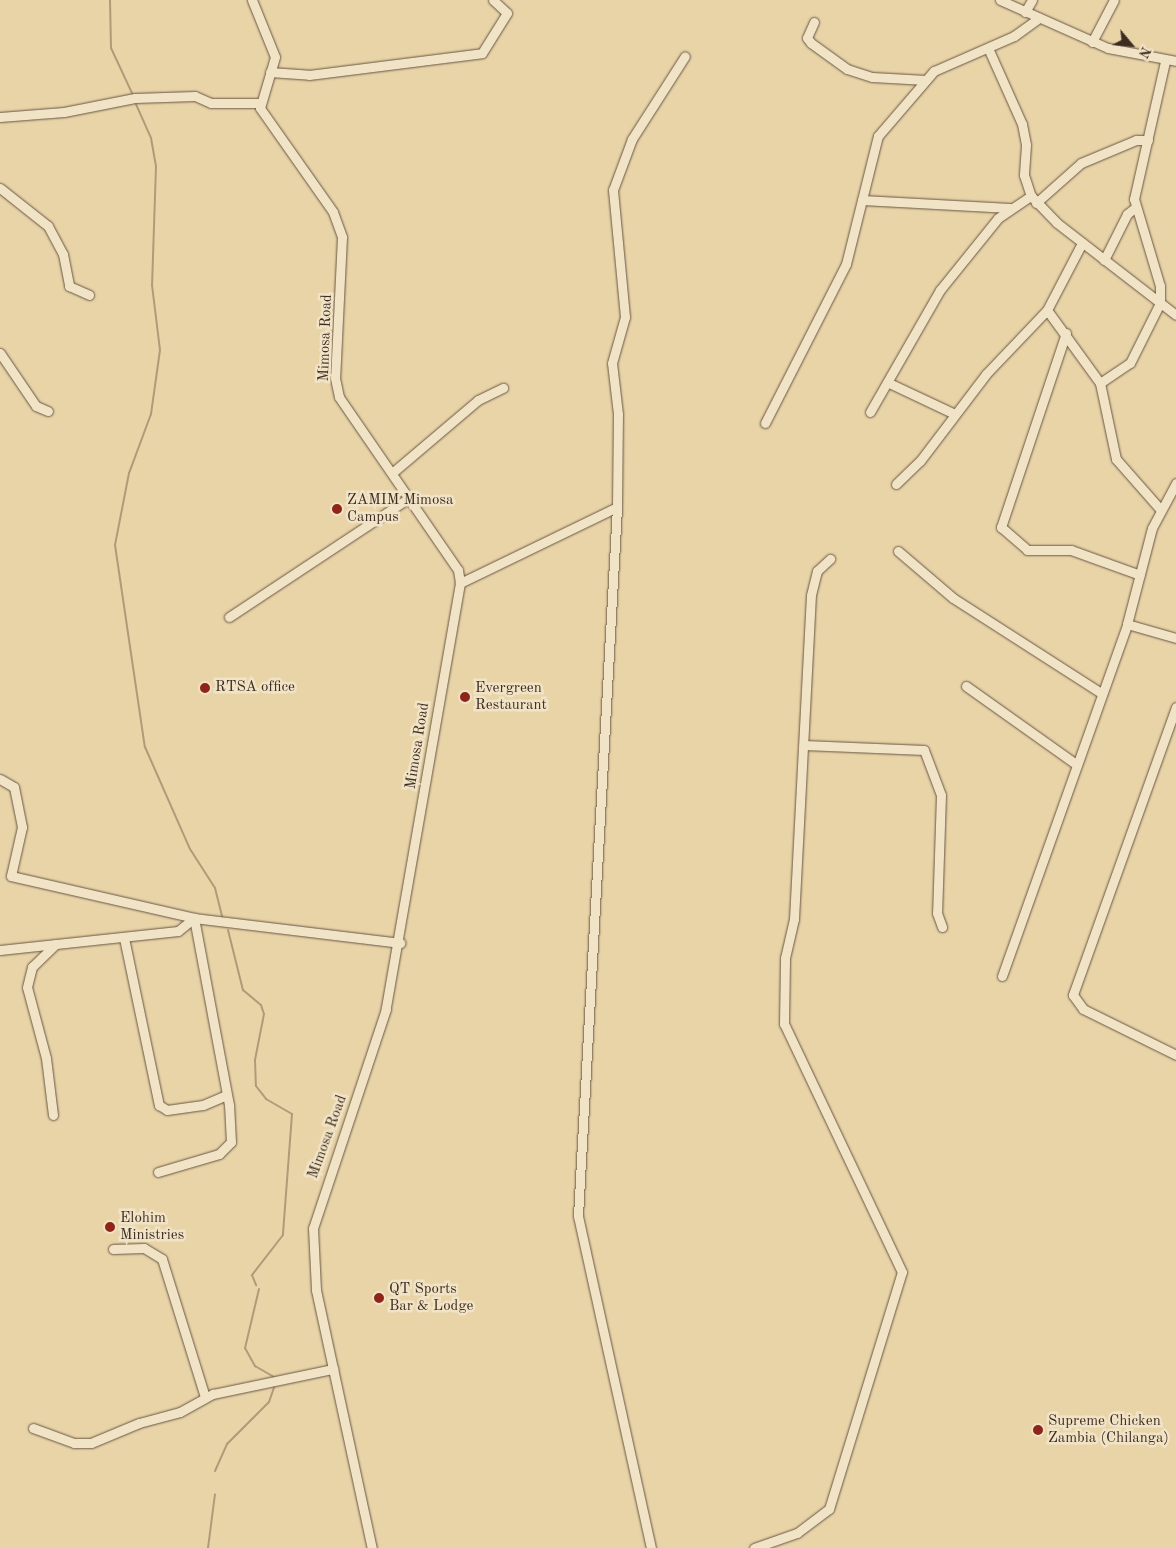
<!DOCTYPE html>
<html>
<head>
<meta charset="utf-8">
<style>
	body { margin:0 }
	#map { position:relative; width:1176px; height:1548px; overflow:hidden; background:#e9d4a8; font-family:"Old Standard TT",serif }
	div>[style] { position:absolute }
	.stream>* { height:2px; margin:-1px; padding:0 1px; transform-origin:1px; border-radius:1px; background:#af9b7a }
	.roads { filter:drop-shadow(0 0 1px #685643) drop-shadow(0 0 1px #685643) }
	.minor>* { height:9px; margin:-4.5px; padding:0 4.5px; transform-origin:4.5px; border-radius:4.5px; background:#f1e3c6 }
	.dots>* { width:14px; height:14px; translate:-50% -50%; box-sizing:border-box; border:2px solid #f1e3c6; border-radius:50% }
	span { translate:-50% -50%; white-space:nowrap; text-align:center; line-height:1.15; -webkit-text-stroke:5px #f1e3c6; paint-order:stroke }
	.street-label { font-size:15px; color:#3d2c21 }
	.poi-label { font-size:15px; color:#3d2c21 }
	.left { translate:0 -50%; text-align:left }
	.north { position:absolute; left:1106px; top:20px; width:50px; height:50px; -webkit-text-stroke:4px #f1e3c6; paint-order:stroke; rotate:118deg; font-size:14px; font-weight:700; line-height:20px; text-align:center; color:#3d2c21 }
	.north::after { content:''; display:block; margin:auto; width:18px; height:22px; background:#3d2c21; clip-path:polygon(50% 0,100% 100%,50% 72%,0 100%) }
</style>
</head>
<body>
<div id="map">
	<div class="stream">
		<i style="left:110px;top:0;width:48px;rotate:88.8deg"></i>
		<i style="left:111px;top:48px;width:50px;rotate:65deg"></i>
		<i style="left:135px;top:102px;width:39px;rotate:66deg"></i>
		<i style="left:151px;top:138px;width:28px;rotate:80deg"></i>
		<i style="left:156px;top:166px;width:119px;rotate:91.9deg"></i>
		<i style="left:152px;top:285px;width:65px;rotate:83deg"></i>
		<i style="left:160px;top:350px;width:65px;rotate:98deg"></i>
		<i style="left:151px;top:414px;width:63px;rotate:110.4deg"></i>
		<i style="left:129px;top:473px;width:73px;rotate:101deg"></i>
		<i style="left:115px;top:545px;width:204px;rotate:81.6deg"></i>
		<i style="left:145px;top:747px;width:111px;rotate:66.2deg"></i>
		<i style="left:190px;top:849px;width:46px;rotate:57.3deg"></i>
		<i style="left:215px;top:888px;width:32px;rotate:76deg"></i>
		<i style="left:228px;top:930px;width:62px;rotate:76deg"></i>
		<i style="left:243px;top:990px;width:23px;rotate:40deg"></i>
		<i style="left:261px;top:1005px;width:9px;rotate:72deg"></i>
		<i style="left:264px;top:1014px;width:47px;rotate:101.1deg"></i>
		<i style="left:255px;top:1060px;width:26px;rotate:88deg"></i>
		<i style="left:256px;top:1086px;width:16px;rotate:52deg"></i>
		<i style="left:266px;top:1099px;width:30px;rotate:30deg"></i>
		<i style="left:292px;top:1114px;width:121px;rotate:94.3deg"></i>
		<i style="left:283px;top:1235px;width:51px;rotate:127.8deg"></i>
		<i style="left:252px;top:1275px;width:11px;rotate:68deg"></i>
		<i style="left:259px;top:1289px;width:61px;rotate:103.3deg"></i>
		<i style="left:245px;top:1348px;width:21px;rotate:61deg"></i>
		<i style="left:255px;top:1366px;width:24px;rotate:30deg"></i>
		<i style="left:215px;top:1471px;width:30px;rotate:-66deg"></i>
		<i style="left:227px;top:1444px;width:59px;rotate:-45deg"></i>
		<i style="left:269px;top:1402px;width:18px;rotate:-71deg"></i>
		<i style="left:208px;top:1548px;width:54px;rotate:-82.6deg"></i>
	</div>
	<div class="roads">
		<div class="minor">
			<i style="left:252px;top:0;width:61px;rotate:68deg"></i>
			<i style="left:275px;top:57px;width:53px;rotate:106.4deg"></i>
			<i style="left:260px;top:108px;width:127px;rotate:54.9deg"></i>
			<i style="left:333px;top:212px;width:27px;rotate:70deg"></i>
			<i style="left:342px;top:237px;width:141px;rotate:92.8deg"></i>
			<i style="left:335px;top:378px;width:19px;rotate:78deg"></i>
			<i style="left:339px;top:397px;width:210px;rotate:55.5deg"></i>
			<i style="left:458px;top:570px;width:13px;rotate:81deg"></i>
			<i style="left:460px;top:583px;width:432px;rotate:99.9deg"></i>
			<i style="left:386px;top:1009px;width:231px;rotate:108.4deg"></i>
			<i style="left:313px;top:1228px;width:62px;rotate:87.2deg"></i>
			<i style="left:316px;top:1290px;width:264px;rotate:77.8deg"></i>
			<i style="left:1000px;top:0;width:118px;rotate:24deg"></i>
			<i style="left:1108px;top:48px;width:69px;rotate:10.8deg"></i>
			<i style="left:1025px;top:12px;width:14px;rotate:-60deg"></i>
			<i style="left:814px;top:22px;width:17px;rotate:114deg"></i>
			<i style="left:807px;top:38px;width:6px;rotate:51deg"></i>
			<i style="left:811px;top:43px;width:44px;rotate:35.8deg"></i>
			<i style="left:847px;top:69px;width:26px;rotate:18deg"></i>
			<i style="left:872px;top:77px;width:54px;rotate:3.2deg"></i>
			<i style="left:1092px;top:42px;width:47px;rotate:-62.4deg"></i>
			<i style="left:988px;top:48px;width:83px;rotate:65.9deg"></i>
			<i style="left:1022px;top:124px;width:21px;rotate:79deg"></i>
			<i style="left:1026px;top:145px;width:30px;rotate:94deg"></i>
			<i style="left:1024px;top:175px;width:22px;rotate:72deg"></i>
			<i style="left:270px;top:72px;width:39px;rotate:4deg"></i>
			<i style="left:309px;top:75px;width:174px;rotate:-7.2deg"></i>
			<i style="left:482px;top:53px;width:47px;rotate:-58deg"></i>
			<i style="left:507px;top:13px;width:19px;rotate:-137deg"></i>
			<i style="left:0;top:117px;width:64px;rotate:-4.5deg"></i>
			<i style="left:64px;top:112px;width:72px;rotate:-11.2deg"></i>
			<i style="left:135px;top:98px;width:60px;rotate:-1.9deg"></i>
			<i style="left:195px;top:96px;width:17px;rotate:24deg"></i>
			<i style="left:211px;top:103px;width:48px"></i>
			<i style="left:0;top:188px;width:61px;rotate:38.4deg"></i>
			<i style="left:48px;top:226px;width:32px;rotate:62deg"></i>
			<i style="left:63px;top:254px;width:33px;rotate:79deg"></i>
			<i style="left:69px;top:286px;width:22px;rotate:24deg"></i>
			<i style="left:862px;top:200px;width:148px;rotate:3.1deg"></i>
			<i style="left:1036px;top:203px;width:60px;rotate:-41.6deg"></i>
			<i style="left:1081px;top:163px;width:60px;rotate:-22.7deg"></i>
			<i style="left:1136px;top:140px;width:12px"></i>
			<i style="left:1104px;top:260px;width:51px;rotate:-63.4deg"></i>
			<i style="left:1127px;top:214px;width:11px;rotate:-38deg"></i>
			<i style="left:1047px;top:310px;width:90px;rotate:54deg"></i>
			<i style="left:1100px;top:383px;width:78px;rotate:78.1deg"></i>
			<i style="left:1116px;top:459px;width:67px;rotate:48.7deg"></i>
			<i style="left:1066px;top:333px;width:205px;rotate:108.5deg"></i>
			<i style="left:1001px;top:527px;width:35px;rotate:41deg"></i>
			<i style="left:1027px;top:550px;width:44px"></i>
			<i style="left:1071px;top:550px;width:73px;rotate:19.9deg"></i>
			<i style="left:0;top:353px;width:64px;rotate:55.8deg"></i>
			<i style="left:36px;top:406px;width:13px;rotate:23deg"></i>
			<i style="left:889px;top:383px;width:73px;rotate:25.2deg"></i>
			<i style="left:1100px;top:383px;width:36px;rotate:-34deg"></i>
			<i style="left:1130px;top:363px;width:67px;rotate:-63.4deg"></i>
			<i style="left:1160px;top:303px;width:17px;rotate:-90deg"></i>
			<i style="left:1160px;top:286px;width:91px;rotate:-106.6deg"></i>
			<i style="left:1134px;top:199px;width:141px;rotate:-77.3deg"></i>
			<i style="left:870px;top:412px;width:141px;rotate:-60.2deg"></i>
			<i style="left:940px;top:290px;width:92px;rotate:-51.1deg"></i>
			<i style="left:998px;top:218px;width:40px;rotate:-34deg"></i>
			<i style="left:1031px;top:196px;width:37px;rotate:46deg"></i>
			<i style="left:1057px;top:223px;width:150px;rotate:37.7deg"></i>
			<i style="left:765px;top:423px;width:178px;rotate:-63deg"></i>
			<i style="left:846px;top:264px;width:132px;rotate:-76deg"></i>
			<i style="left:878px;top:136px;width:86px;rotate:-49.3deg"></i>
			<i style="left:934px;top:71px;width:87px;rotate:-23.6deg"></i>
			<i style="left:1014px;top:36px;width:31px;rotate:-36deg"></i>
			<i style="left:392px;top:473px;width:113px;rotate:-40.3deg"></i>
			<i style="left:478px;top:400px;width:28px;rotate:-26deg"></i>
			<i style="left:896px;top:484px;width:33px;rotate:-44deg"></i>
			<i style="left:920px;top:461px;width:109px;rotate:-52.8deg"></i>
			<i style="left:986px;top:374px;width:88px;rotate:-46.4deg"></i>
			<i style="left:1047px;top:310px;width:76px;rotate:-62.4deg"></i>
			<i style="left:617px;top:507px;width:93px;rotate:-89.4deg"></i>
			<i style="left:618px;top:414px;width:51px;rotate:-96.7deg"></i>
			<i style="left:612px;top:363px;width:48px;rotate:-74.2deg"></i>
			<i style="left:625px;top:317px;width:128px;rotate:-95.4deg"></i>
			<i style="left:613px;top:190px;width:54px;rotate:-69.6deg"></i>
			<i style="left:632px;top:139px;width:98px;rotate:-57.4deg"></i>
			<i style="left:898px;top:551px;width:72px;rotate:40.5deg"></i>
			<i style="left:953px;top:598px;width:176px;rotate:32.7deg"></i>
			<i style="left:460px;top:583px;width:174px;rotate:-25.8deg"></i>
			<i style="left:617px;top:507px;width:710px;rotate:93.15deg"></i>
			<i style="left:578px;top:1216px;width:340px;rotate:77.6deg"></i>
			<i style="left:229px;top:617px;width:217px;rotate:-33.5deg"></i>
			<i style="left:1127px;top:624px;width:51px;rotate:15.9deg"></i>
			<i style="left:966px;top:686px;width:136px;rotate:35.4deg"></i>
			<i style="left:1176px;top:707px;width:306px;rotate:109.7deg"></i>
			<i style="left:1073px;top:995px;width:17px;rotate:54deg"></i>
			<i style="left:1083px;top:1009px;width:104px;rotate:26.3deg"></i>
			<i style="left:804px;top:745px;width:120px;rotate:2.4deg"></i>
			<i style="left:924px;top:750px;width:48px;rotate:69.3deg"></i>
			<i style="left:941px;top:795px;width:118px;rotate:91.9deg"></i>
			<i style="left:937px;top:913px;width:15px;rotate:70deg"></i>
			<i style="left:0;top:779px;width:16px;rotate:30deg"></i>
			<i style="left:14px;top:787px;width:41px;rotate:78.7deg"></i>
			<i style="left:22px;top:827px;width:50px;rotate:102.7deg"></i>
			<i style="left:11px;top:876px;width:188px;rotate:12.9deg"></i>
			<i style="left:194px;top:918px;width:208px;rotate:6.9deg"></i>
			<i style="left:124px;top:938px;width:171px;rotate:78.2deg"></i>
			<i style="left:159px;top:1105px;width:9px;rotate:32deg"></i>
			<i style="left:167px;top:1110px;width:36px;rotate:-8deg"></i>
			<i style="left:203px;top:1105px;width:23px;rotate:-23deg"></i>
			<i style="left:0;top:950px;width:179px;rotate:-6.1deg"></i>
			<i style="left:178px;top:931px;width:21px;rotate:-39deg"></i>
			<i style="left:1002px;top:976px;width:374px;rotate:-70.4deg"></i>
			<i style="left:1127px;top:624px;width:99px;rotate:-75.4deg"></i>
			<i style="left:1152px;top:528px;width:51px;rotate:-61.9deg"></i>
			<i style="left:53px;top:1115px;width:57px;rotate:-97deg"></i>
			<i style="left:46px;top:1058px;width:73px;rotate:-105deg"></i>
			<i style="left:27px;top:987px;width:21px;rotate:-76deg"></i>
			<i style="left:32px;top:967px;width:33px;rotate:-44deg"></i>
			<i style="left:158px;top:1172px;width:64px;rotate:-16.4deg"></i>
			<i style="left:219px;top:1154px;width:17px;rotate:-45deg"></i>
			<i style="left:231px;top:1142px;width:37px;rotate:-93deg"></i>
			<i style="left:229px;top:1105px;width:190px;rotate:-100.6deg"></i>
			<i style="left:113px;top:1249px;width:31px;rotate:-2deg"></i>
			<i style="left:144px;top:1248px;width:21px;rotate:31deg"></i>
			<i style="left:162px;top:1259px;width:145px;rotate:72.7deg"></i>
			<i style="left:33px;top:1428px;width:44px;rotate:20.1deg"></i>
			<i style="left:74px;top:1443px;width:17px"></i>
			<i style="left:91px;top:1443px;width:52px;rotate:-22.6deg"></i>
			<i style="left:139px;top:1423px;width:42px;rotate:-15deg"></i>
			<i style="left:180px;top:1412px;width:38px;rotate:-29deg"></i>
			<i style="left:213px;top:1394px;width:123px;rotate:-11.8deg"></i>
			<i style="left:754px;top:1548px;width:46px;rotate:-19.2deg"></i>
			<i style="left:797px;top:1533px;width:40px;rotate:-37deg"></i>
			<i style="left:829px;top:1509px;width:248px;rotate:-72.9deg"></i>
			<i style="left:902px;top:1272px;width:275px;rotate:-115.4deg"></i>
			<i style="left:784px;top:1024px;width:66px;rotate:-89.1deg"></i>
			<i style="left:785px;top:958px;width:40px;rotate:-77deg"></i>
			<i style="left:794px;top:919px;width:324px;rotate:-87deg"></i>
			<i style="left:811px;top:595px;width:25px;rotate:-76deg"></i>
			<i style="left:817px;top:571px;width:18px;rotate:-43deg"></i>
		</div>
	</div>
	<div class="dots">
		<i style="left:337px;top:509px;background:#8f2418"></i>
		<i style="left:205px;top:688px;background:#8f2418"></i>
		<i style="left:465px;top:697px;background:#8f2418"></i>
		<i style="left:110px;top:1227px;background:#8f2418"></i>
		<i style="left:379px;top:1298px;background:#8f2418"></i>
		<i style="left:1038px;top:1430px;background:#8f2418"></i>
	</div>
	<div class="street-label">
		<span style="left:326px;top:338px;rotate:-88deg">Mimosa Road</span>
		<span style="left:418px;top:746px;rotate:-81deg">Mimosa Road</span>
		<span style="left:328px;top:1137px;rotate:-70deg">Mimosa Road</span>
	</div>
	<div class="poi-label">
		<span class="left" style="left:347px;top:509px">ZAMIM Mimosa<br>Campus</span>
		<span class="left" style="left:215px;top:688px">RTSA office</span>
		<span class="left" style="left:475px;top:697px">Evergreen<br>Restaurant</span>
		<span class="left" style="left:120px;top:1227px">Elohim<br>Ministries</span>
		<span class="left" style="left:389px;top:1298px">QT Sports<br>Bar &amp; Lodge</span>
		<span class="left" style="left:1048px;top:1430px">Supreme Chicken<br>Zambia (Chilanga)</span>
	</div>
	<div class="north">N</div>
</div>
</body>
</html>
